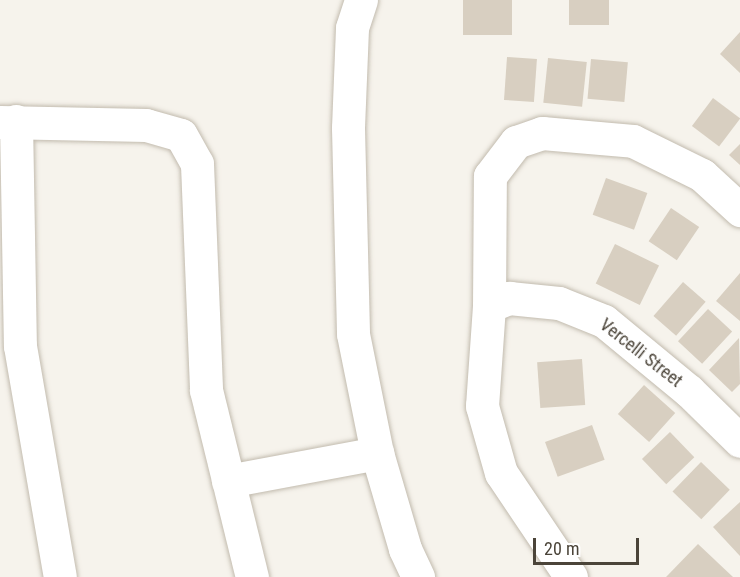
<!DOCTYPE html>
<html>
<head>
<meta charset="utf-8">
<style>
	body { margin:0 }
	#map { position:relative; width:740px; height:577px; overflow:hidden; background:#f6f3ec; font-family:"Roboto Condensed",sans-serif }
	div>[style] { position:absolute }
	.building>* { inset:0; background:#d8cfc1; transform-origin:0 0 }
	.roads { filter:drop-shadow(0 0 2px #c2bbae) drop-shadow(0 0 2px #c2bbae) }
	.minor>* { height:33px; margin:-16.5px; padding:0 16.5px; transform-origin:16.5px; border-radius:16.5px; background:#fff }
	span { translate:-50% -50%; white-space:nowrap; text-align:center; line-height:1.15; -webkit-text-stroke:5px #fff; paint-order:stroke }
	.street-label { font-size:18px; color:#4b4439 }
	.scale { position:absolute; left:533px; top:538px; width:106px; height:27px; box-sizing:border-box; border:3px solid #4b4439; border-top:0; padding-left:8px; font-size:18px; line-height:21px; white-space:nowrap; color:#4b4439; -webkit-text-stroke:4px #fff; paint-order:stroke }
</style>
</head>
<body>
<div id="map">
	<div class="building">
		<i style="left:463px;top:0;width:49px;height:35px"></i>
		<i style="left:569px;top:0;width:40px;height:25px"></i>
		<i style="clip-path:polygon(740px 32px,740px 73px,720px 54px)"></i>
		<i style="left:507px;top:57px;width:30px;height:43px;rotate:4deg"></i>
		<i style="left:548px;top:58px;width:39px;height:45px;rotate:6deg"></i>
		<i style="left:591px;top:59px;width:37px;height:40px;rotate:5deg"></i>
		<i style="left:713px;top:98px;width:34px;height:35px;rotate:37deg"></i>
		<i style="clip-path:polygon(740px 144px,740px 165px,729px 155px)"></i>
		<i style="left:606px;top:178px;width:44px;height:39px;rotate:20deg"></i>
		<i style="left:671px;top:208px;width:34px;height:40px;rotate:34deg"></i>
		<i style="left:615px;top:244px;width:49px;height:44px;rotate:26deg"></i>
		<i style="clip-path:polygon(740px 273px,740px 321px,716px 301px)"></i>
		<i style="left:683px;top:282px;width:30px;height:45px;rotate:41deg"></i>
		<i style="left:708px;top:309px;width:33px;height:44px;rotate:43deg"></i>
		<i style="clip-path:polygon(739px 338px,740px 384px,732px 392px,709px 370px)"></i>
		<i style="left:582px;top:359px;width:46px;height:45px;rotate:86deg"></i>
		<i style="left:644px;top:385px;width:42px;height:39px;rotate:42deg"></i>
		<i style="left:592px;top:425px;width:37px;height:50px;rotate:70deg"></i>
		<i style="left:670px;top:432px;width:35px;height:39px;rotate:46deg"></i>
		<i style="left:701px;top:462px;width:40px;height:41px;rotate:44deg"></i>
		<i style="clip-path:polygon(740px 502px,740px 556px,713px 527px)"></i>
		<i style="clip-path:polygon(698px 544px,733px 577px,666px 577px)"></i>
	</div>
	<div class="roads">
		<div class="minor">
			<i style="left:361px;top:0;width:29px;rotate:108deg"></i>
			<i style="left:352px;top:28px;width:100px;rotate:92.3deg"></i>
			<i style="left:348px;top:128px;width:206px;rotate:88.6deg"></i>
			<i style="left:353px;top:334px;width:121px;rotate:78.6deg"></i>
			<i style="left:377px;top:453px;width:100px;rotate:73.7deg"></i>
			<i style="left:405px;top:549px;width:31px;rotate:65deg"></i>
			<i style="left:16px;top:121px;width:225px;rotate:89deg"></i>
			<i style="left:20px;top:346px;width:234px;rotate:80.2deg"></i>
			<i style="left:0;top:122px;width:146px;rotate:1.2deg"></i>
			<i style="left:146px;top:125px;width:36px;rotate:16deg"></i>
			<i style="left:181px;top:135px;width:33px;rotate:61deg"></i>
			<i style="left:197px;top:164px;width:226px;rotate:87.7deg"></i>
			<i style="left:206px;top:390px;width:193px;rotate:76.2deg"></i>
			<i style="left:489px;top:306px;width:22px;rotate:-22deg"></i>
			<i style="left:509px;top:298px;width:50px;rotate:5.7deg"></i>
			<i style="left:559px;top:303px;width:48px;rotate:21.8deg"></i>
			<i style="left:604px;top:321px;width:110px;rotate:39.5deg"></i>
			<i style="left:689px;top:391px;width:71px;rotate:44.4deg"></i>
			<i style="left:228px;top:481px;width:152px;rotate:-10.6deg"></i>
			<i style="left:571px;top:577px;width:125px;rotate:-123.9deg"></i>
			<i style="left:501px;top:473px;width:70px;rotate:-105.8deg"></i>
			<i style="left:482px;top:406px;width:100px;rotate:-86deg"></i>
			<i style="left:489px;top:306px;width:130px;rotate:-89.6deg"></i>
			<i style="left:490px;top:176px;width:43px;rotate:-52.6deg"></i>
			<i style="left:516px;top:142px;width:28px;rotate:-19deg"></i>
			<i style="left:542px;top:133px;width:91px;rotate:5deg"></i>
			<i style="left:633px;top:141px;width:77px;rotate:26.2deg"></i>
			<i style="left:702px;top:175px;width:52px;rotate:42.6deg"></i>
		</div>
	</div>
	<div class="street-label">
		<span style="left:641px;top:353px;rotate:38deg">Vercelli Street</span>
	</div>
	<div class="scale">20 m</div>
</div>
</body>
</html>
